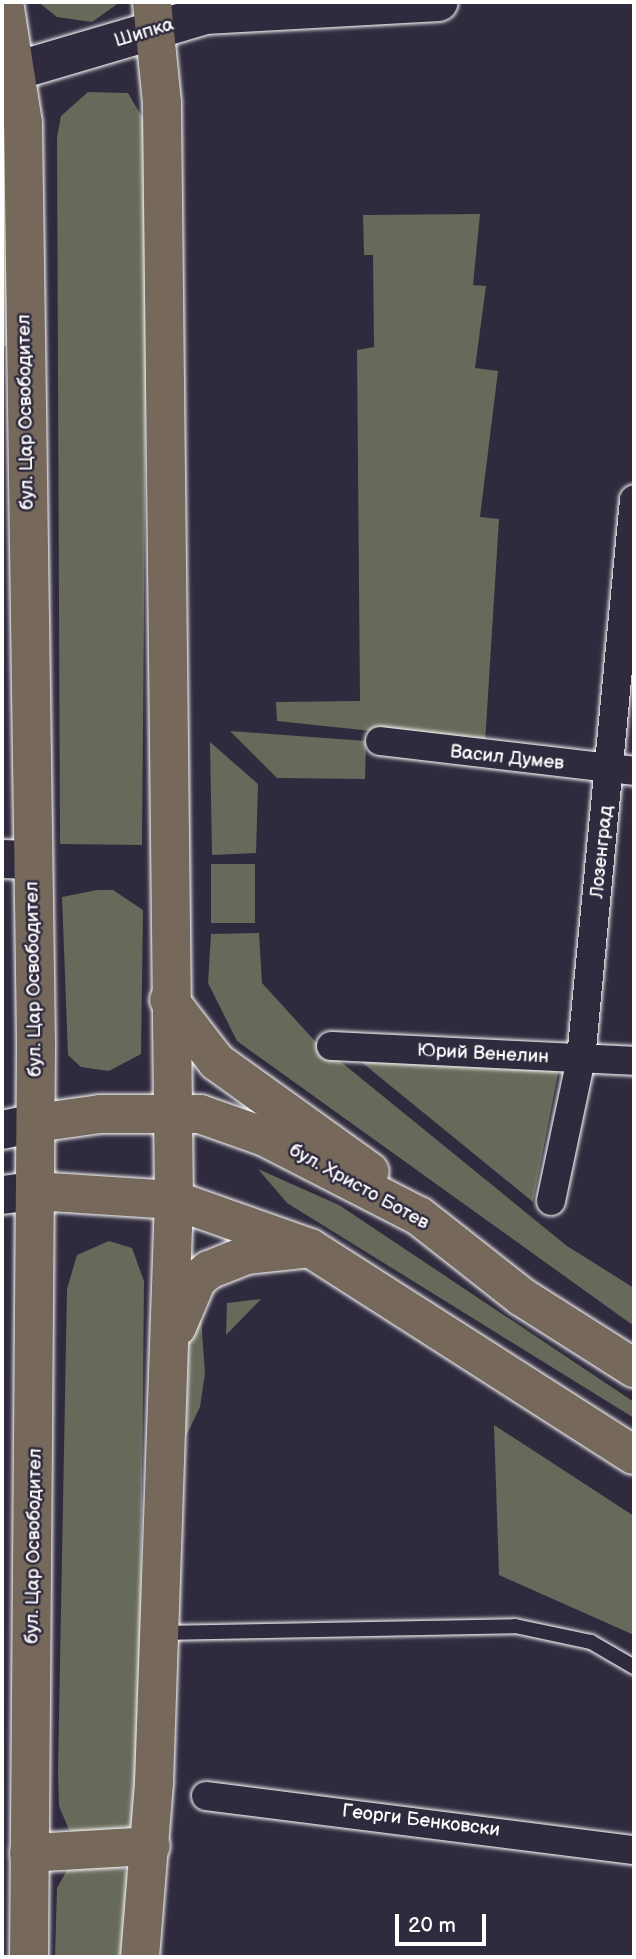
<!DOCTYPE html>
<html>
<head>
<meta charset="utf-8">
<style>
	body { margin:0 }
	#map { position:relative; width:636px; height:1959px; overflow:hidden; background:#2f2a3d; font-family:"Balsamiq Sans",sans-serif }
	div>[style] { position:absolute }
	.green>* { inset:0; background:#67695a; transform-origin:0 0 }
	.roads { filter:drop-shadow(0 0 2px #fff) drop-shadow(0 0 2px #fff) }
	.lane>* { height:14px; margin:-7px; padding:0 7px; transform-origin:7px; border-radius:7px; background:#2f2a3d }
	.street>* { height:28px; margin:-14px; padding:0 14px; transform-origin:14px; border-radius:14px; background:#2f2a3d }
	.secondary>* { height:38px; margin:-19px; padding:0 19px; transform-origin:19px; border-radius:19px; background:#2f2a3d }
	.primary>* { height:38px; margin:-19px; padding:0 19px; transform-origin:19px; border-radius:19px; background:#76695c }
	span { translate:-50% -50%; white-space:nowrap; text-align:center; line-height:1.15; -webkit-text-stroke:5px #2f2a3d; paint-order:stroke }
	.street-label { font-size:19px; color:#fff }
	.frame { position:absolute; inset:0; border:4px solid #fff; pointer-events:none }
	.scale { position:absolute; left:395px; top:1914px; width:91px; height:32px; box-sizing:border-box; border:4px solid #fff; border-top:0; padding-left:9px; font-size:21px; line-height:24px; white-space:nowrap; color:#fff; -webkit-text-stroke:5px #2f2a3d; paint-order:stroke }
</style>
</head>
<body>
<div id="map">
	<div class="green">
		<i style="clip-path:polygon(38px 2px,120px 2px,92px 22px,57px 17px)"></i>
		<i style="clip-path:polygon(88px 92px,128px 93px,148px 127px,142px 845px,60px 844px,57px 137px,61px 116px)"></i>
		<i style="clip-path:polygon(2px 106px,14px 138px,17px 346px,2px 346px)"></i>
		<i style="clip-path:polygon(480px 214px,473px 285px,486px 286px,475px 368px,498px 371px,480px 517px,499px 519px,485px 743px,277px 721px,276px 702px,360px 701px,357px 350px,374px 347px,373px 255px,364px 255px,363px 215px)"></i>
		<i style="clip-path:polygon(230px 731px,366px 741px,365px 779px,277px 778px)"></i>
		<i style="clip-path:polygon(210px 742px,258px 784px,256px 853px,212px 855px)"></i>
		<i style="left:211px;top:864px;width:44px;height:59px"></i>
		<i style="clip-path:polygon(97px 890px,113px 890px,143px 910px,141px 1054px,109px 1071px,81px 1067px,68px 1055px,62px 897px)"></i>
		<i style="clip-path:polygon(259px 933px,262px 983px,314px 1040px,567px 1246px,634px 1288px,634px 1326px,237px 1041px,208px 983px,211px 934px)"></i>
		<i style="clip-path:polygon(354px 1056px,559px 1068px,533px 1202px)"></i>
		<i style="clip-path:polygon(258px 1169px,339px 1205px,634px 1402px,634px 1418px,287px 1203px)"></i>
		<i style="clip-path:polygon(109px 1241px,132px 1248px,144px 1281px,139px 1810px,122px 1839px,84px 1841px,69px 1830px,59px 1806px,58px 1771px,67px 1289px,77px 1255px)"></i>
		<i style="clip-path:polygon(261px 1299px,226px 1335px,227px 1303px)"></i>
		<i style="clip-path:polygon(200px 1304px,205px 1373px,200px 1407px,186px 1436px,189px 1324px)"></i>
		<i style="clip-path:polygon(494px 1425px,634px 1516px,634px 1635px,499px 1575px)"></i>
		<i style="clip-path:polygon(120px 1862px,131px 1879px,127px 1957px,55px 1957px,57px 1888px,67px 1870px)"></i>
	</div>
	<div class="roads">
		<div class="lane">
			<i style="left:162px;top:1633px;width:353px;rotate:-1.1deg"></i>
			<i style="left:515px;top:1626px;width:78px;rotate:11.9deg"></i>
			<i style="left:591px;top:1642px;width:50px;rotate:30.2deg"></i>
		</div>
		<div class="street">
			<i style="left:380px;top:741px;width:256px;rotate:6.7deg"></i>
			<i style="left:331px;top:1046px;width:303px;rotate:2.8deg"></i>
			<i style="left:551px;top:1201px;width:145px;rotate:-78.1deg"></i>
			<i style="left:581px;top:1059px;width:562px;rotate:-84.58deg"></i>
			<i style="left:206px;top:1796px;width:431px;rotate:7.2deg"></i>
		</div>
		<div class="secondary">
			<i style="left:2px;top:75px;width:213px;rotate:-16.4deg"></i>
			<i style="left:206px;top:15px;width:233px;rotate:-3.2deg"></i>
			<i style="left:2px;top:859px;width:29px;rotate:2deg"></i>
			<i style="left:2px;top:1130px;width:35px;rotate:-12deg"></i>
			<i style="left:2px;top:1195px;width:33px;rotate:-7deg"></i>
		</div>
		<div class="primary">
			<i style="left:4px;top:2px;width:122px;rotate:81.1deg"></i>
			<i style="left:23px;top:123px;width:925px;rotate:89.19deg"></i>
			<i style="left:36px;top:1048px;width:909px;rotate:90.44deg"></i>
			<i style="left:169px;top:1000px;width:78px;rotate:52.3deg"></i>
			<i style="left:217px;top:1062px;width:188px;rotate:35.7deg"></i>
			<i style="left:36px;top:1123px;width:65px;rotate:-8deg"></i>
			<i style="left:100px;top:1114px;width:100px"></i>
			<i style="left:200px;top:1114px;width:69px;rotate:19.5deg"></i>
			<i style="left:265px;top:1137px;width:173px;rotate:27.2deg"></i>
			<i style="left:419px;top:1216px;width:131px;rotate:38.2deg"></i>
			<i style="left:522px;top:1297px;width:133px;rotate:32.4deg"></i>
			<i style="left:35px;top:1191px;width:139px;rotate:3.7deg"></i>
			<i style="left:174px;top:1200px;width:144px;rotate:19.4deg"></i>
			<i style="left:310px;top:1248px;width:384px;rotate:32.6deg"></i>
			<i style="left:177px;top:1327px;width:51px;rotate:-66.9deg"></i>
			<i style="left:197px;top:1280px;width:16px;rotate:-40deg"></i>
			<i style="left:209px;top:1270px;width:40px;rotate:-22deg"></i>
			<i style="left:246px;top:1255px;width:56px;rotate:-6.1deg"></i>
			<i style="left:29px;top:1853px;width:122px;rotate:-3.3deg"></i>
			<i style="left:140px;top:1957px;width:175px;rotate:-85.4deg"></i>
			<i style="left:154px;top:1783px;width:583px;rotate:-88.04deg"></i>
			<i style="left:174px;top:1200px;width:1097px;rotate:-90.63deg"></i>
			<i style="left:162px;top:103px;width:101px;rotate:-95.7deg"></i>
		</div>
	</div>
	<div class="street-label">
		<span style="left:144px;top:33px;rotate:-17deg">Шипка</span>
		<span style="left:26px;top:412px;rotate:-91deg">бул. Цар Освободител</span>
		<span style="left:507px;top:758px;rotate:6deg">Васил Думев</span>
		<span style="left:602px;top:852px;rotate:-84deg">Лозенград</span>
		<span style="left:34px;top:979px;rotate:-91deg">бул. Цар Освободител</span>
		<span style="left:483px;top:1054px;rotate:3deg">Юрий Венелин</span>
		<span style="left:359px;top:1187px;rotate:29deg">бул. Христо Ботев</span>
		<span style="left:34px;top:1546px;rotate:-89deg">бул. Цар Освободител</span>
		<span style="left:421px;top:1821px;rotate:7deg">Георги Бенковски</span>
	</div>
	<div class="frame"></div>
	<div class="scale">20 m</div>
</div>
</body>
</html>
